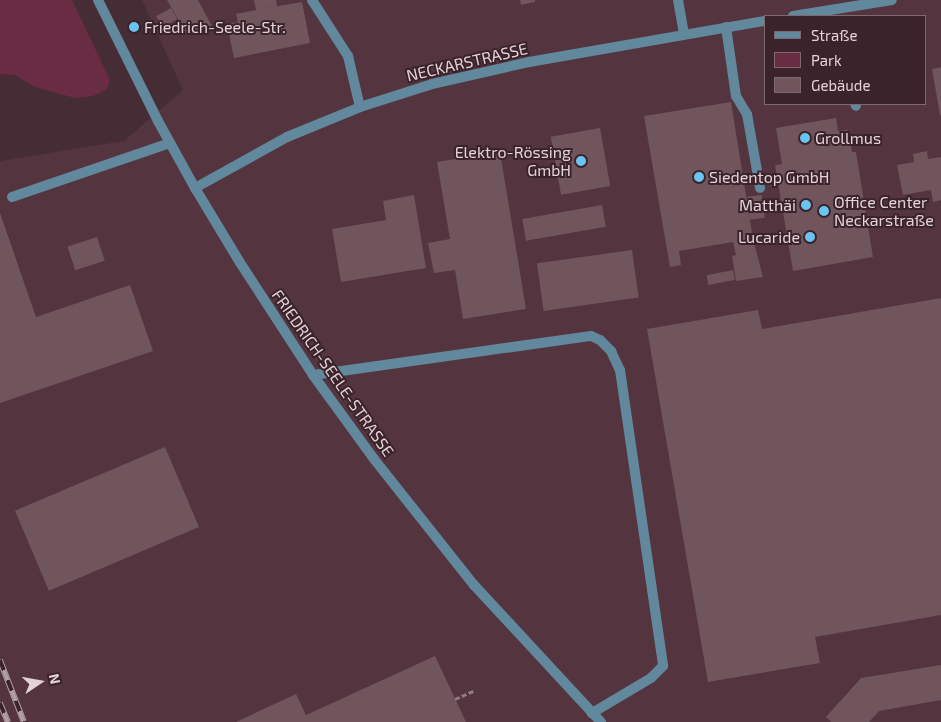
<!DOCTYPE html>
<html>
<head>
<meta charset="utf-8">
<style>
	body { margin:0 }
	#map { position:relative; width:941px; height:722px; overflow:hidden; background:#462d35; font-family:"Exo 2",sans-serif }
	div>[style] { position:absolute }
	.built>* { inset:0; background:#54343e }
	.green>* { inset:0; background:#6a2c43 }
	.building>* { inset:0; background:#70555d; transform-origin:0 0 }
	.path>* { height:3px; margin-top:-1.5px; transform-origin:0; background:repeating-linear-gradient(90deg,#937e84 0 5px,transparent 0 7.5px) }
	.service>* { height:10px; margin:-5px; padding:0 5px; transform-origin:5px; border-radius:5px; background:#61889c }
	.minor>* { height:10px; margin:-5px; padding:0 5px; transform-origin:5px; border-radius:5px; background:#61889c }
	.tertiary>* { height:10px; margin:-5px; padding:0 5px; transform-origin:5px; border-radius:5px; background:#61889c }
	.rail>* { height:5.5px; margin-top:-2.75px; transform-origin:0; background:repeating-linear-gradient(90deg,#3b232b 0 11px,#b29fa5 0 22px); box-sizing:border-box; border-block:1px solid #b29fa5 }
	.dots>* { width:14px; height:14px; translate:-50% -50%; box-sizing:border-box; border:2px solid #3b232b; border-radius:50% }
	span { translate:-50% -50%; white-space:nowrap; text-align:center; line-height:1.15; -webkit-text-stroke:4px #3b232b; paint-order:stroke }
	.poi-label { font-size:16px; color:#e3d2d7 }
	.left { translate:0 -50%; text-align:left }
	.right { translate:-100% -50%; text-align:right }
	.street-label { font-size:16px; color:#e3d2d7 }
	.legend { position:absolute; left:764px; top:15px; width:162px; height:90px; box-sizing:border-box; background:#3b232b; border:1px solid #7e6970; margin:0; padding:6px 9px; list-style:none; font-size:15px; color:#e3d2d7 }
	.legend li { display:flex; align-items:center; gap:10px; height:25px }
	.legend b { width:25px; border:1px solid #7e6970 }
	.north { position:absolute; left:15px; top:657px; width:50px; height:50px; -webkit-text-stroke:4px #3b232b; paint-order:stroke; rotate:78deg; font-size:14px; font-weight:700; line-height:20px; text-align:center; color:#e3d2d7 }
	.north::after { content:''; display:block; margin:auto; width:18px; height:22px; background:#e3d2d7; clip-path:polygon(50% 0,100% 100%,50% 72%,0 100%) }
</style>
</head>
<body>
<div id="map">
	<div class="built">
		<i style="clip-path:polygon(evenodd,142px 0,941px 0,941px 722px,0 722px,0 161px,124px 141px,183px 90px,142px 0,765px 16px,925px 16px,925px 104px,765px 104px,765px 16px)"></i>
	</div>
	<div class="green">
		<i style="clip-path:polygon(0 0,72px 0,110px 80px,107px 89px,93px 96px,75px 98px,35px 87px,15px 75px,0 74px)"></i>
	</div>
	<div class="building">
		<i style="clip-path:polygon(167px 0,198px 0,214px 30px,187px 35px)"></i>
		<i style="clip-path:polygon(254px 0,276px 0,277px 6px,261px 9px,302px 2px,310px 43px,234px 58px,227px 24px,238px 22px,236px 14px,256px 10px)"></i>
		<i style="clip-path:polygon(520px 0,535px 0,535px 2px,521px 5px)"></i>
		<i style="left:171px;top:8px;width:13px;height:17px;rotate:61deg"></i>
		<i style="clip-path:polygon(941px 67px,941px 115px,940px 115px,932px 69px)"></i>
		<i style="clip-path:polygon(731px 102px,753px 239px,763px 277px,736px 281px,732px 256px,736px 255px,733px 242px,679px 251px,681px 265px,670px 267px,644px 116px)"></i>
		<i style="clip-path:polygon(836px 118px,838px 131px,848px 130px,852px 152px,856px 152px,873px 257px,793px 271px,775px 165px,782px 164px,776px 128px)"></i>
		<i style="left:600px;top:128px;width:59px;height:50px;rotate:80deg"></i>
		<i style="clip-path:polygon(927px 151px,928px 159px,941px 157px,941px 200px,933px 202px,931px 190px,903px 195px,897px 165px,914px 162px,913px 154px)"></i>
		<i style="clip-path:polygon(500px 152px,526px 309px,463px 319px,455px 270px,434px 273px,428px 243px,450px 239px,437px 162px)"></i>
		<i style="clip-path:polygon(414px 195px,426px 268px,341px 282px,332px 229px,386px 220px,383px 201px)"></i>
		<i style="left:762px;top:195px;width:23px;height:15px;rotate:83deg"></i>
		<i style="left:602px;top:205px;width:22px;height:81px;rotate:80deg"></i>
		<i style="clip-path:polygon(0 213px,36px 317px,130px 285px,153px 351px,0 403px,0 329px,13px 325px,0 329px)"></i>
		<i style="left:97px;top:237px;width:25px;height:31px;rotate:72deg"></i>
		<i style="left:632px;top:250px;width:48px;height:96px;rotate:82deg"></i>
		<i style="left:733px;top:270px;width:10px;height:27px;rotate:79deg"></i>
		<i style="clip-path:polygon(941px 298px,941px 615px,815px 637px,820px 663px,708px 682px,647px 329px,758px 310px,762px 329px)"></i>
		<i style="left:165px;top:447px;width:87px;height:163px;rotate:67deg"></i>
		<i style="clip-path:polygon(435px 656px,466px 722px,236px 722px,296px 694px,306px 715px)"></i>
		<i style="clip-path:polygon(941px 665px,941px 700px,879px 711px,869px 722px,832px 722px,826px 717px,861px 678px)"></i>
	</div>
	<div class="path">
		<i style="left:455px;top:699px;width:22px;rotate:-24deg"></i>
	</div>
	<div class="service">
		<i style="left:312px;top:0;width:67px;rotate:57.3deg"></i>
		<i style="left:348px;top:56px;width:52px;rotate:76.8deg"></i>
		<i style="left:726px;top:27px;width:70px;rotate:81.8deg"></i>
		<i style="left:736px;top:96px;width:21px;rotate:59deg"></i>
		<i style="left:747px;top:114px;width:75px;rotate:80deg"></i>
		<i style="left:855px;top:104px;width:2px;rotate:63deg"></i>
		<i style="left:12px;top:197px;width:167px;rotate:-18.9deg"></i>
		<i style="left:313px;top:375px;width:281px;rotate:-8deg"></i>
		<i style="left:591px;top:336px;width:10px;rotate:24deg"></i>
		<i style="left:600px;top:340px;width:16px;rotate:45deg"></i>
		<i style="left:611px;top:351px;width:21px;rotate:65deg"></i>
		<i style="left:620px;top:370px;width:299px;rotate:81.7deg"></i>
		<i style="left:663px;top:666px;width:17px;rotate:135deg"></i>
		<i style="left:651px;top:678px;width:69px;rotate:149.3deg"></i>
	</div>
	<div class="minor">
		<i style="left:678px;top:0;width:35px;rotate:80deg"></i>
		<i style="left:793px;top:16px;width:100px;rotate:-9.2deg"></i>
		<i style="left:195px;top:188px;width:105px;rotate:-29deg"></i>
		<i style="left:287px;top:137px;width:79px;rotate:-22.3deg"></i>
		<i style="left:360px;top:107px;width:76px;rotate:-17.7deg"></i>
		<i style="left:432px;top:84px;width:99px;rotate:-12.8deg"></i>
		<i style="left:529px;top:62px;width:240px;rotate:-9.9deg"></i>
	</div>
	<div class="tertiary">
		<i style="left:98px;top:0;width:135px;rotate:63.6deg"></i>
		<i style="left:158px;top:121px;width:77px;rotate:61.1deg"></i>
		<i style="left:195px;top:188px;width:85px;rotate:58.9deg"></i>
		<i style="left:239px;top:261px;width:136px;rotate:57deg"></i>
		<i style="left:313px;top:375px;width:104px;rotate:54deg"></i>
		<i style="left:374px;top:459px;width:161px;rotate:51.6deg"></i>
		<i style="left:474px;top:585px;width:187px;rotate:47.2deg"></i>
	</div>
	<div class="rail">
		<i style="left:0;top:660px;width:66px;rotate:68.8deg"></i>
		<i style="left:0;top:703px;width:21px;rotate:67deg"></i>
	</div>
	<div class="dots">
		<i style="left:134px;top:27px;background:#68c4f0"></i>
		<i style="left:805px;top:138px;background:#68c4f0"></i>
		<i style="left:581px;top:161px;background:#68c4f0"></i>
		<i style="left:699px;top:177px;background:#68c4f0"></i>
		<i style="left:806px;top:205px;background:#68c4f0"></i>
		<i style="left:824px;top:211px;background:#68c4f0"></i>
		<i style="left:810px;top:237px;background:#68c4f0"></i>
	</div>
	<div class="poi-label">
		<span class="left" style="left:144px;top:27px">Friedrich-Seele-Str.</span>
		<span class="left" style="left:815px;top:138px">Grollmus</span>
		<span class="right" style="left:571px;top:161px">Elektro-Rössing<br>GmbH</span>
		<span class="left" style="left:709px;top:177px">Siedentop GmbH</span>
		<span class="left" style="left:834px;top:211px">Office Center<br>Neckarstraße</span>
		<span class="right" style="left:796px;top:205px">Matthäi</span>
		<span class="right" style="left:800px;top:237px">Lucaride</span>
	</div>
	<div class="street-label">
		<span style="left:467px;top:62px;rotate:-13deg">NECKARSTRASSE</span>
		<span style="left:333px;top:373px;rotate:55deg">FRIEDRICH-SEELE-STRASSE</span>
	</div>
	<ul class="legend">
	<li><b style="height:6px;background:#61889c"></b>Straße</li>
	<li><b style="height:14px;background:#6a2c43"></b>Park</li>
	<li><b style="height:14px;background:#70555d"></b>Gebäude</li>
	</ul>
	<div class="north">N</div>
</div>
</body>
</html>
